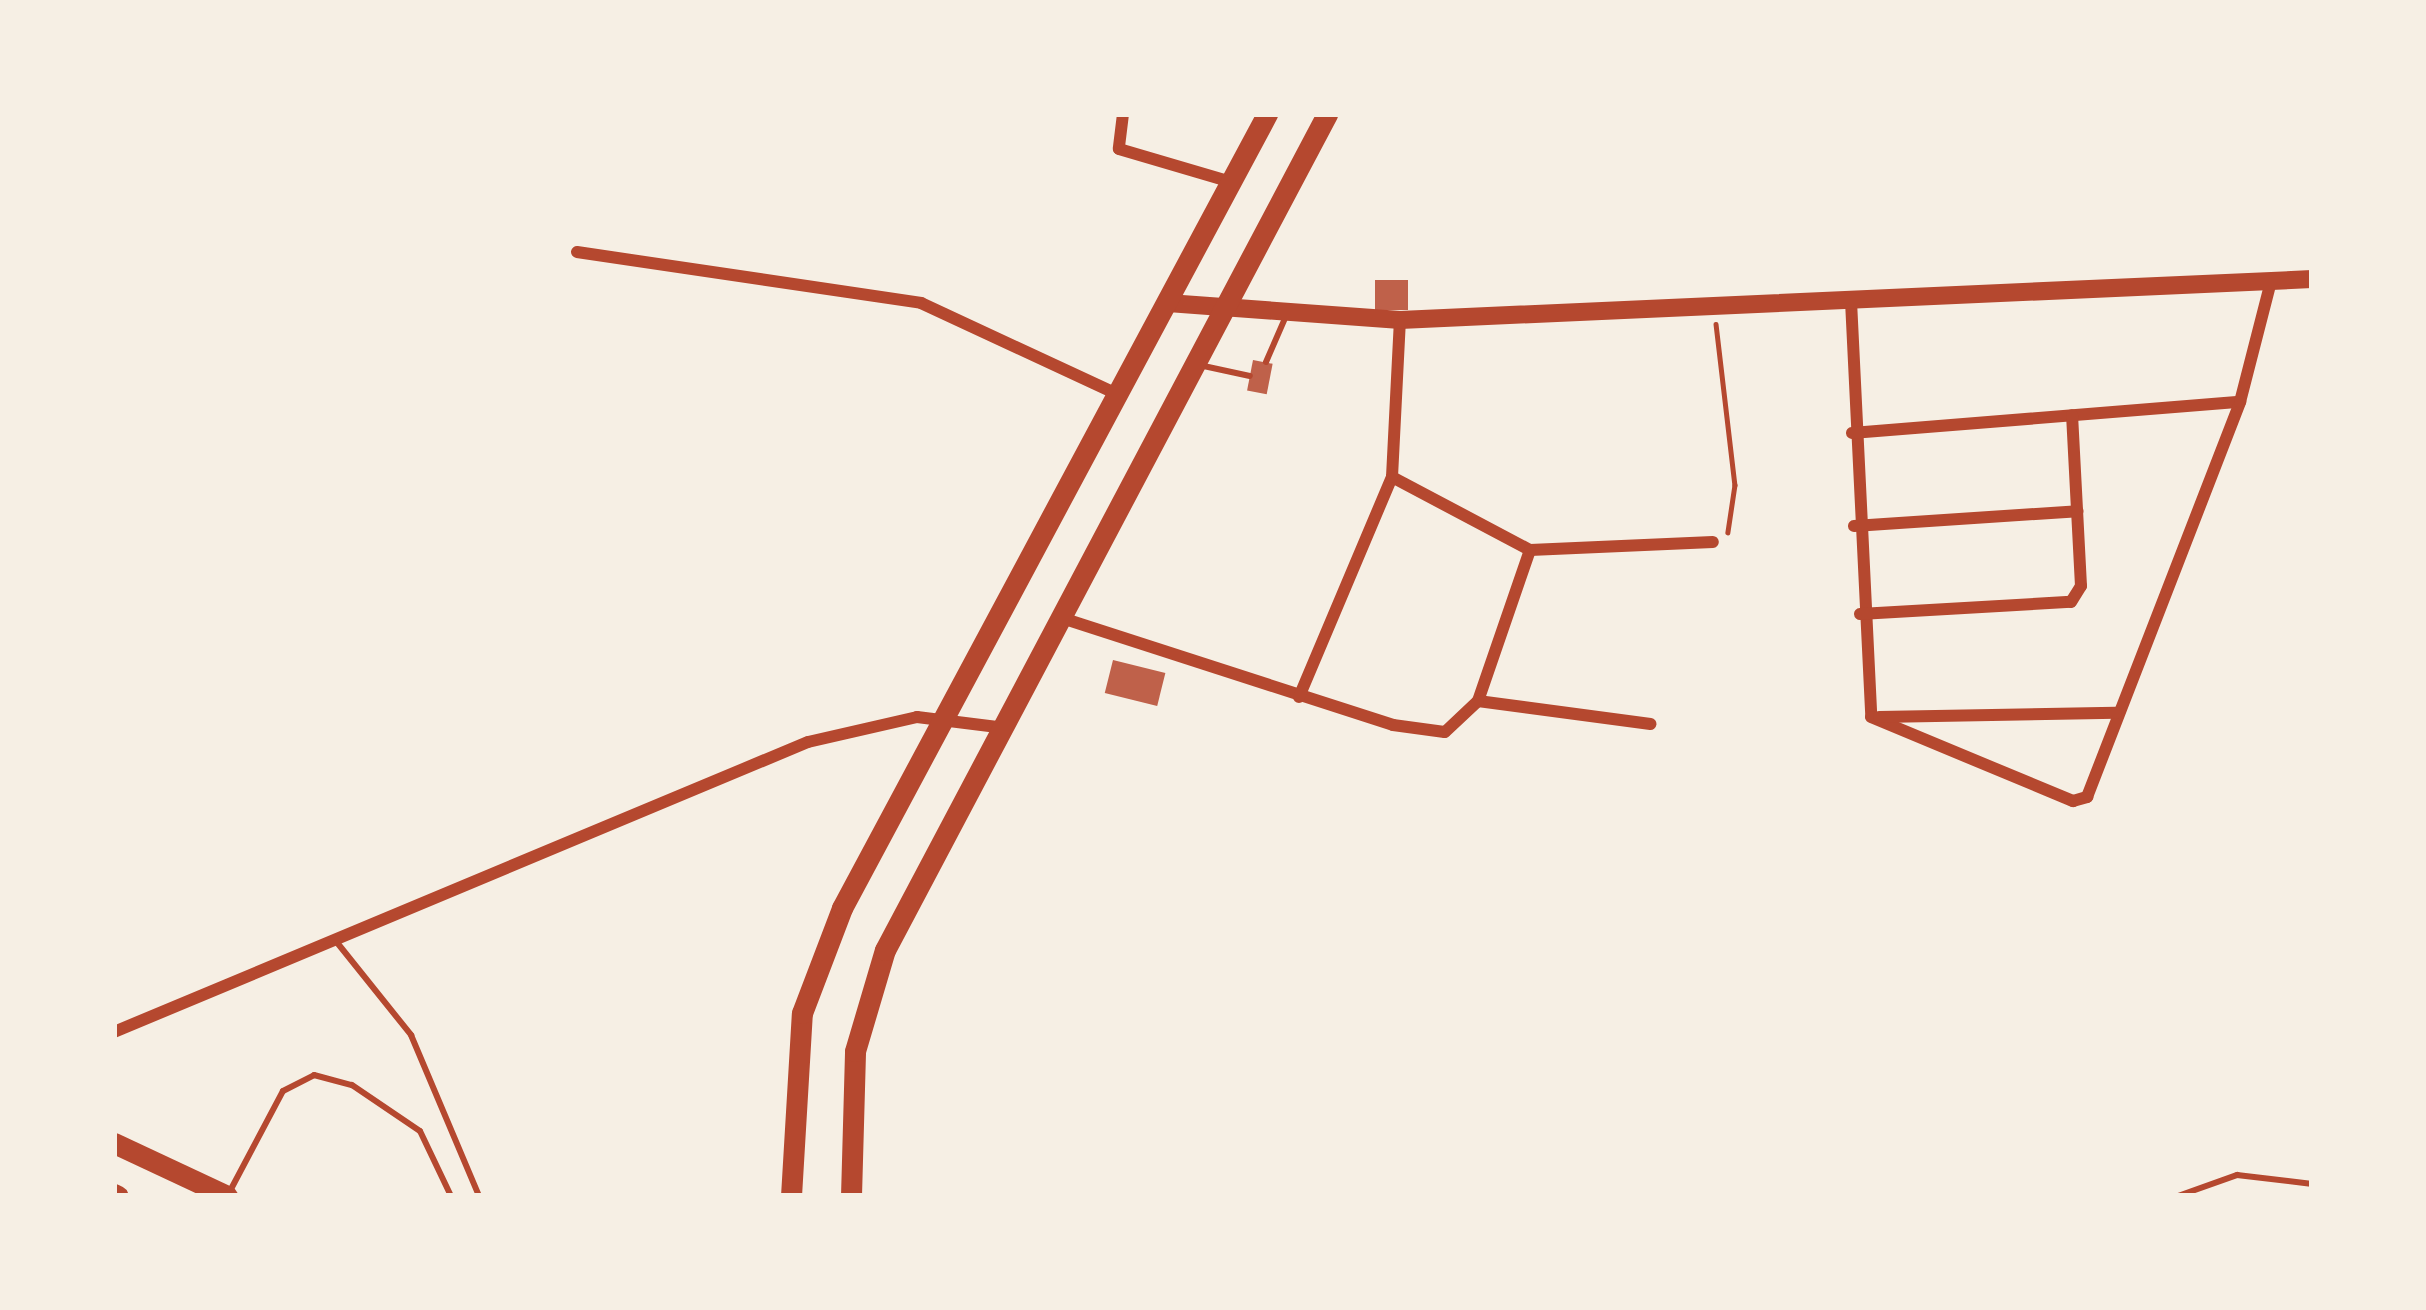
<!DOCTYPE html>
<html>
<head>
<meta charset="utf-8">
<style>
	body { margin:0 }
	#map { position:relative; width:2426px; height:1310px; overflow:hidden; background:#f6efe4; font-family:Merriweather,serif }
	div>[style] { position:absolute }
	.building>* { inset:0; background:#bf614a; transform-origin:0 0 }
	.path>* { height:4.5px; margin:-2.25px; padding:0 2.25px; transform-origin:2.25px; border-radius:2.25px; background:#b5482f }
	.service>* { height:6px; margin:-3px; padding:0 3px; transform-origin:3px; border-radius:3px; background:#b5482f }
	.minor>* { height:12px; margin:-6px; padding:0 6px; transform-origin:6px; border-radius:6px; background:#b5482f }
	.secondary>* { height:18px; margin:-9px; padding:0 9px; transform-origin:9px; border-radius:9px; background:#b5482f }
	.trunk>* { height:21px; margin:-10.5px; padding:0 10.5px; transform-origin:10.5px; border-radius:10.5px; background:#b5482f }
	span { translate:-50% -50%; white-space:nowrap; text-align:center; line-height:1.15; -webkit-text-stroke:12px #f6efe4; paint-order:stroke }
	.frame { position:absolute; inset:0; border:117px solid #f6efe4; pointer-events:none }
</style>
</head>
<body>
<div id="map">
	<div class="building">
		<i style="left:1375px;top:280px;width:33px;height:30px"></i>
		<i style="left:1253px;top:360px;width:20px;height:31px;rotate:11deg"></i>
		<i style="left:1113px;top:660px;width:54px;height:34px;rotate:14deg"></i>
	</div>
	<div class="path">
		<i style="left:1716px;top:324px;width:162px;rotate:83.3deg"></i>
		<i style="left:1735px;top:485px;width:48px;rotate:98.5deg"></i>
	</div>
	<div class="service">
		<i style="left:1266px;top:362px;width:50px;rotate:-66.5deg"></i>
		<i style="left:1199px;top:365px;width:52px;rotate:12.2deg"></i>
		<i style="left:335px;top:940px;width:122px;rotate:51.3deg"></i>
		<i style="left:411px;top:1035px;width:175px;rotate:67.1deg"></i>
		<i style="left:230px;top:1191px;width:113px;rotate:-62.1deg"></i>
		<i style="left:283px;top:1091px;width:35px;rotate:-27deg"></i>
		<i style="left:314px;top:1075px;width:39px;rotate:15deg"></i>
		<i style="left:352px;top:1085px;width:82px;rotate:34.1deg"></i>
		<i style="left:420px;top:1131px;width:72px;rotate:64.5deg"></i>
		<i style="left:2178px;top:1196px;width:63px;rotate:-19.6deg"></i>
		<i style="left:2237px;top:1175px;width:76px;rotate:6.8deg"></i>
	</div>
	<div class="minor">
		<i style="left:1123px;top:114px;width:35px;rotate:97deg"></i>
		<i style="left:1119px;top:149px;width:117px;rotate:16.4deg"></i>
		<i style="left:577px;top:252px;width:348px;rotate:8.4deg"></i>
		<i style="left:921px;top:303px;width:216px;rotate:24.9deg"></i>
		<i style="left:1851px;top:301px;width:416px;rotate:87.2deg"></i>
		<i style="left:1852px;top:433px;width:389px;rotate:-4.6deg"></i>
		<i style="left:1392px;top:477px;width:156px;rotate:27.9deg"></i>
		<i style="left:1530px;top:550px;width:183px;rotate:-2.5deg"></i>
		<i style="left:1854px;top:526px;width:224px;rotate:-3.8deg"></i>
		<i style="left:1530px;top:550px;width:160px;rotate:109deg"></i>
		<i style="left:1478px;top:701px;width:174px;rotate:7.6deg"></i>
		<i style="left:1860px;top:614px;width:211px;rotate:-3.3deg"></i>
		<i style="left:2071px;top:602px;width:19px;rotate:-58deg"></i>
		<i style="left:2081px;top:586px;width:171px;rotate:-93deg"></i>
		<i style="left:1065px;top:619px;width:345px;rotate:17.9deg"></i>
		<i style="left:1393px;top:725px;width:52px;rotate:7.7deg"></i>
		<i style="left:1445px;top:732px;width:45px;rotate:-43.2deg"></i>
		<i style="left:1299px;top:697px;width:239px;rotate:-67.1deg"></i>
		<i style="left:1392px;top:477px;width:157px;rotate:-87.1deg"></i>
		<i style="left:1871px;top:717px;width:219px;rotate:22.6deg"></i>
		<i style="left:2073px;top:801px;width:15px;rotate:-16deg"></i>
		<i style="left:2087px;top:797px;width:424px;rotate:-68.8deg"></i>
		<i style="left:2240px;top:402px;width:125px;rotate:-75.6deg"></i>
		<i style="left:1879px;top:717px;width:237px;rotate:-1deg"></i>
		<i style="left:114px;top:1032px;width:752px;rotate:-22.68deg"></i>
		<i style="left:808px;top:742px;width:112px;rotate:-12.9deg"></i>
		<i style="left:917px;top:717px;width:89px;rotate:7.1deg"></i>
	</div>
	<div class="secondary">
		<i style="left:1168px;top:303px;width:233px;rotate:4.2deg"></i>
		<i style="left:1400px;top:320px;width:913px;rotate:-2.57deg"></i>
	</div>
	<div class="trunk">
		<i style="left:114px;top:1143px;width:125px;rotate:25.1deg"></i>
		<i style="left:114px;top:1194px;width:4px;rotate:27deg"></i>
		<i style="left:791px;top:1196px;width:183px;rotate:-86.6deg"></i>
		<i style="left:802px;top:1013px;width:112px;rotate:-69.1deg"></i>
		<i style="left:842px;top:908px;width:901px;rotate:-61.84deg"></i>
		<i style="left:851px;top:1196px;width:145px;rotate:-88.4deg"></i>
		<i style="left:855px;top:1051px;width:105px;rotate:-73.5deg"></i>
		<i style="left:885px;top:950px;width:946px;rotate:-62.13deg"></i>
	</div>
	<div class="frame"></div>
</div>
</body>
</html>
